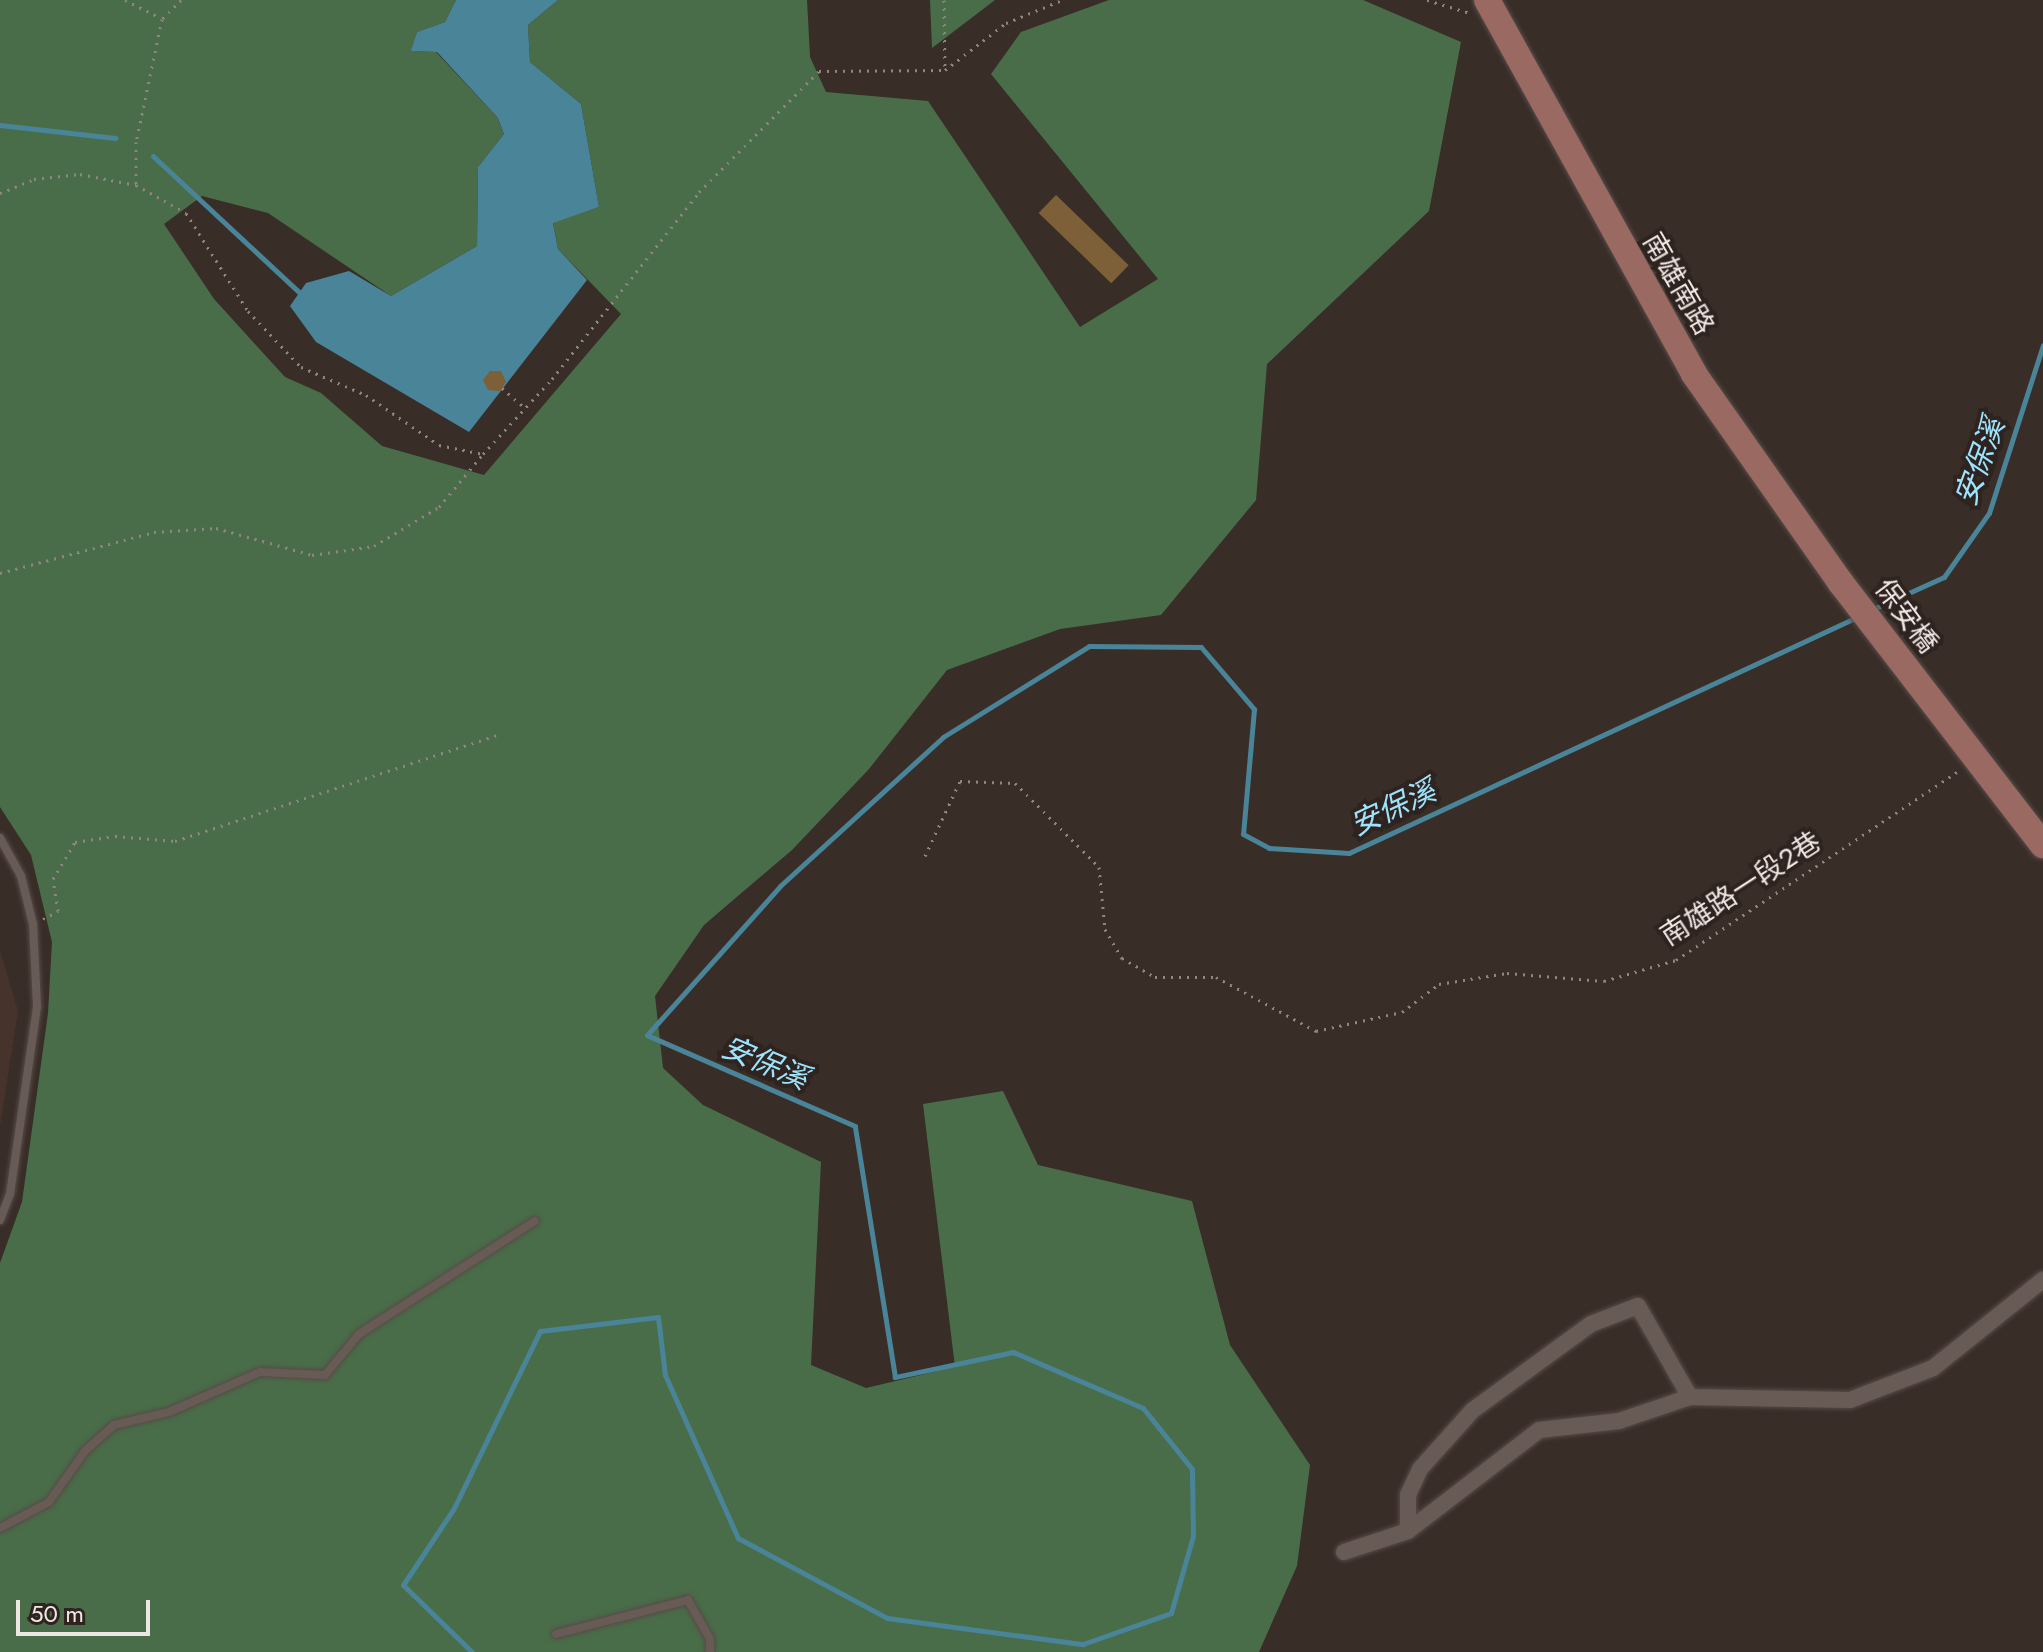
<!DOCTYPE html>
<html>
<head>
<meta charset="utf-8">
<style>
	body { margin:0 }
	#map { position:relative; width:2043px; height:1652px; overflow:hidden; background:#392d28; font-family:Jost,"Noto Sans TC",sans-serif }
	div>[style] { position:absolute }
	.built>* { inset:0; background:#46342c }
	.forest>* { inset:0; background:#4a6d49 }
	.water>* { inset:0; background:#4a8499 }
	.stream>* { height:5px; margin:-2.5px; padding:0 2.5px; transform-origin:2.5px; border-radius:2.5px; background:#4a8499 }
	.building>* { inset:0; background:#7d6037; transform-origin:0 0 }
	.path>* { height:3px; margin-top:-1.5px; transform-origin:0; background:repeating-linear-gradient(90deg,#908681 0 2px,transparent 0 8px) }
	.roads { filter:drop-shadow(0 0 2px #564b47) drop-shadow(0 0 2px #564b47) }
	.lane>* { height:8px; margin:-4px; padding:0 4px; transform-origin:4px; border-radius:4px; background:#685b55 }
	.street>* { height:16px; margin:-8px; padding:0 8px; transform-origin:8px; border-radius:8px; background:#685b55 }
	.primary>* { height:26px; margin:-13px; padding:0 13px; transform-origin:13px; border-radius:13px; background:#9a6961 }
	span { translate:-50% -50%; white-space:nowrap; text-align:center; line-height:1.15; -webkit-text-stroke:8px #2f231f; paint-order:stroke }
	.street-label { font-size:28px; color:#eee6e2 }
	.water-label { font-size:30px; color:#9de3fd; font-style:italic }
	.scale { position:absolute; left:16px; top:1600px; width:134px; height:36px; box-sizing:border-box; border:4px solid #eee6e2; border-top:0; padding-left:10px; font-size:24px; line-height:28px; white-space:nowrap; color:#eee6e2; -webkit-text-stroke:6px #2f231f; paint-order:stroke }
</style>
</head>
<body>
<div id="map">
	<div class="built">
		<i style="clip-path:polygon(0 950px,18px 1011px,0 1126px)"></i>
	</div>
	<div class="forest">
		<i style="clip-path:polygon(0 0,456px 0,445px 22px,417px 32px,412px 51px,436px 52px,498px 118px,504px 134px,478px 167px,477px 246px,391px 296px,268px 213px,202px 196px,164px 224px,214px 299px,285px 377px,321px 393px,382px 446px,484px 475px,621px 314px,558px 249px,553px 222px,599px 207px,581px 104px,530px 62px,528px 25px,558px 0,807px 0,810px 57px,826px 92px,928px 101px,1080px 327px,1158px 279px,991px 74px,1021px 32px,1109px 0,1363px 0,1461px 42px,1429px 211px,1267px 364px,1256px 500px,1161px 615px,1060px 629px,947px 670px,869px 769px,792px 850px,704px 925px,655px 996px,663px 1068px,703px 1105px,821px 1162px,811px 1365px,866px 1388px,955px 1367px,923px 1104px,1003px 1091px,1038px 1165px,1192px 1201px,1230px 1345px,1310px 1465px,1297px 1566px,1259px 1652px,0 1652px,0 1263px,22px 1202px,48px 1013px,52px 942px,31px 855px,0 807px)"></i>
		<i style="clip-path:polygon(930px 0,995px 0,932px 48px)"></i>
	</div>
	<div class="water">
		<i style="clip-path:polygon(456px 0,558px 0,528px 25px,530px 62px,581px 104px,599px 207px,553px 223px,558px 249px,587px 280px,469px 432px,316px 342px,290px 306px,306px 283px,349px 271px,391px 296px,477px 246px,478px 167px,504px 134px,498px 118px,437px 52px,411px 51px,417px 32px,445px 22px)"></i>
	</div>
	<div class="stream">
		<i style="left:0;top:125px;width:116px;rotate:6.4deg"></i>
		<i style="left:153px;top:156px;width:207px;rotate:43deg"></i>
		<i style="left:1871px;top:610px;width:80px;rotate:-24.3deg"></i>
		<i style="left:1944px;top:577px;width:78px;rotate:-54.9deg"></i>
		<i style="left:1989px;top:513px;width:176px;rotate:-72.2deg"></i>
		<i style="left:472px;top:1652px;width:96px;rotate:-135.8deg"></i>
		<i style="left:403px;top:1585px;width:92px;rotate:-56.5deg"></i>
		<i style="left:454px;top:1508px;width:197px;rotate:-64.1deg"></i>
		<i style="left:540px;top:1331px;width:119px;rotate:-6.8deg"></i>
		<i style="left:658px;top:1317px;width:58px;rotate:83.1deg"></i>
		<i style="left:665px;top:1375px;width:179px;rotate:65.9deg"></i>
		<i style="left:738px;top:1538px;width:169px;rotate:28.2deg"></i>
		<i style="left:887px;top:1618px;width:198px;rotate:7.6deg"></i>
		<i style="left:1083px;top:1644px;width:93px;rotate:-19.4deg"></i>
		<i style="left:1171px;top:1613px;width:80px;rotate:-74.1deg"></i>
		<i style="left:1193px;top:1536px;width:67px;rotate:-90.9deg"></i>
		<i style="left:1192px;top:1469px;width:78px;rotate:-128.8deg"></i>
		<i style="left:1143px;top:1408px;width:142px;rotate:-156.7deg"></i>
		<i style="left:1013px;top:1352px;width:121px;rotate:168deg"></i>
		<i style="left:895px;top:1377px;width:254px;rotate:-99.1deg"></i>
		<i style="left:855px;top:1126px;width:227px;rotate:-156.4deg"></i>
		<i style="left:647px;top:1035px;width:200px;rotate:-48.2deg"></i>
		<i style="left:780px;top:886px;width:221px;rotate:-42.4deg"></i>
		<i style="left:943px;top:737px;width:172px;rotate:-31.9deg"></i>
		<i style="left:1089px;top:646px;width:112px;rotate:0.5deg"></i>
		<i style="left:1201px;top:647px;width:82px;rotate:49.5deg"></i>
		<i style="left:1254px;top:709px;width:125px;rotate:95deg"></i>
		<i style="left:1243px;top:834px;width:30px;rotate:28deg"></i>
		<i style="left:1269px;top:848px;width:80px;rotate:3.6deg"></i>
		<i style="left:1349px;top:853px;width:562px;rotate:-24.92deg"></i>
	</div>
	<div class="building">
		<i style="left:1056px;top:195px;width:101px;height:25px;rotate:44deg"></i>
		<i style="clip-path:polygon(490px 371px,501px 371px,506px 382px,500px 391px,488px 390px,483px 380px)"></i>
	</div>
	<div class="path">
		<i style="left:125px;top:0;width:40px;rotate:26.6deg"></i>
		<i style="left:181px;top:0;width:27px;rotate:135deg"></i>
		<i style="left:162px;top:19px;width:126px;rotate:101.9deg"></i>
		<i style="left:136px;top:142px;width:43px;rotate:90deg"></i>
		<i style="left:136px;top:185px;width:57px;rotate:29.2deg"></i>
		<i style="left:186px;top:213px;width:116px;rotate:57.7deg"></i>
		<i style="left:248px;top:311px;width:77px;rotate:46.6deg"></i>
		<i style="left:301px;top:367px;width:71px;rotate:23.3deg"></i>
		<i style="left:366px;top:395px;width:88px;rotate:34.4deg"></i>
		<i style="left:439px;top:445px;width:45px;rotate:11.6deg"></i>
		<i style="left:483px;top:454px;width:102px;rotate:-47.4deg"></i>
		<i style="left:552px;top:379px;width:238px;rotate:-51.8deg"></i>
		<i style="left:699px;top:192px;width:170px;rotate:-45.2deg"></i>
		<i style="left:819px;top:71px;width:126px;rotate:-0.5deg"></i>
		<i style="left:945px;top:70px;width:77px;rotate:-37.6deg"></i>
		<i style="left:1006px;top:23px;width:61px;rotate:-22.3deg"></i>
		<i style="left:944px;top:0;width:70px;rotate:89.2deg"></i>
		<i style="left:1427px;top:0;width:45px;rotate:16.8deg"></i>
		<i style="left:0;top:193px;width:37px;rotate:-22deg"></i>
		<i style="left:34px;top:179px;width:46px;rotate:-6.2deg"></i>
		<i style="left:80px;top:174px;width:57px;rotate:11.1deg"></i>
		<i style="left:502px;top:388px;width:30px;rotate:41deg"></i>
		<i style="left:0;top:573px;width:159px;rotate:-14.9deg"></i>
		<i style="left:154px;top:532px;width:62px;rotate:-3.7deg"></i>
		<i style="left:216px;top:528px;width:100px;rotate:15.7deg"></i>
		<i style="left:312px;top:555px;width:63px;rotate:-8.3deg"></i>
		<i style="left:374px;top:546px;width:76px;rotate:-31deg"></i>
		<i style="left:439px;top:507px;width:69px;rotate:-50.3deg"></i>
		<i style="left:925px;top:856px;width:83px;rotate:-65deg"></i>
		<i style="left:960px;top:781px;width:55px;rotate:2.1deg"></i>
		<i style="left:1015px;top:783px;width:119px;rotate:45deg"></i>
		<i style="left:1099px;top:867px;width:62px;rotate:84.5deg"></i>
		<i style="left:1105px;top:929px;width:34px;rotate:60deg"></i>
		<i style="left:1122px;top:958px;width:38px;rotate:30deg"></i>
		<i style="left:1155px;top:977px;width:61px"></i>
		<i style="left:1216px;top:977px;width:114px;rotate:28.4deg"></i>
		<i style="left:1316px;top:1031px;width:88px;rotate:-12.5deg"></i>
		<i style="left:1402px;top:1012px;width:46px;rotate:-37.1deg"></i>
		<i style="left:1439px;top:984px;width:69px;rotate:-9.2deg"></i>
		<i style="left:1507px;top:973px;width:97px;rotate:4.7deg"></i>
		<i style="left:1604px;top:981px;width:75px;rotate:-16.3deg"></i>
		<i style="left:1676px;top:960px;width:338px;rotate:-33.8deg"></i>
		<i style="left:43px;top:919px;width:17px;rotate:-28deg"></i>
		<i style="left:58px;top:911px;width:32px;rotate:-99deg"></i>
		<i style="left:53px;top:879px;width:43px;rotate:-59.3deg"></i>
		<i style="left:75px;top:842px;width:40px;rotate:-8.5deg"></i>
		<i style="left:115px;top:836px;width:60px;rotate:4.8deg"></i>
		<i style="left:175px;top:841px;width:339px;rotate:-18.2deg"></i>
	</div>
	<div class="roads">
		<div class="lane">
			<i style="left:0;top:838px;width:43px;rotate:61.1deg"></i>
			<i style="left:21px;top:876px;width:49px;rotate:76deg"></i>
			<i style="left:33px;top:924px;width:83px;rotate:87.2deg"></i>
			<i style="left:37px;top:1007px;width:189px;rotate:98.2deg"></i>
			<i style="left:10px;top:1194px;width:28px;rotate:111deg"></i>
			<i style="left:0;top:1528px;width:55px;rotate:-28deg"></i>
			<i style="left:49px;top:1502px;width:62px;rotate:-54.8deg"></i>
			<i style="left:85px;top:1451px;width:39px;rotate:-42deg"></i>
			<i style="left:114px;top:1425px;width:57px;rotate:-13.3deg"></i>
			<i style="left:169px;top:1412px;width:99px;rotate:-23.7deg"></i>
			<i style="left:260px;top:1372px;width:65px;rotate:2.6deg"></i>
			<i style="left:325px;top:1375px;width:53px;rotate:-50.3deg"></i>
			<i style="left:359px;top:1334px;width:209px;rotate:-32.7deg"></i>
			<i style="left:556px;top:1634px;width:136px;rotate:-14.4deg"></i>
			<i style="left:688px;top:1600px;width:45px;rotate:60.6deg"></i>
			<i style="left:710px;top:1639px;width:13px;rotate:90deg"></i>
		</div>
		<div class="street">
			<i style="left:1408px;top:1531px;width:36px;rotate:-90deg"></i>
			<i style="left:1408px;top:1495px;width:29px;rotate:-65deg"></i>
			<i style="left:1420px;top:1469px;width:79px;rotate:-48.1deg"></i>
			<i style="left:1473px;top:1410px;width:146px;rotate:-36.1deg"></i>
			<i style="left:1591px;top:1324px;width:50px;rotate:-21deg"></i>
			<i style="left:1638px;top:1306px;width:105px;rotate:60.3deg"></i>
			<i style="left:1344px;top:1552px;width:67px;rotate:-18.2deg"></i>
			<i style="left:1408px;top:1531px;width:165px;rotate:-37.6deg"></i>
			<i style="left:1539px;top:1430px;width:81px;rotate:-6.4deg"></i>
			<i style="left:1619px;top:1421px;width:75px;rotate:-18.7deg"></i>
			<i style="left:1690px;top:1397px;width:160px;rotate:1.1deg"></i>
			<i style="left:1850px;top:1400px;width:89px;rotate:-21.1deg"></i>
			<i style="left:1933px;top:1368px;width:141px;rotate:-38.7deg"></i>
		</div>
		<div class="primary">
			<i style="left:1487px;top:0;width:427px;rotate:61deg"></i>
			<i style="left:1694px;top:374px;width:256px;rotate:54.9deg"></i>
			<i style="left:1841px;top:583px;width:331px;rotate:52.4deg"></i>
		</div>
	</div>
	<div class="street-label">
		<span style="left:1678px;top:284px;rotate:60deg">南雄南路</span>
		<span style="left:1906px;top:616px;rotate:53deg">保安橋</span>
		<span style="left:1741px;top:889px;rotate:-33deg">南雄路一段2巷</span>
	</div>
	<div class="water-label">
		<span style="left:1980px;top:462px;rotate:-70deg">安保溪</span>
		<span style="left:1393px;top:808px;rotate:-25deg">安保溪</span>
		<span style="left:765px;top:1063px;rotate:23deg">安保溪</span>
	</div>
	<div class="scale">50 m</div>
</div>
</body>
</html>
